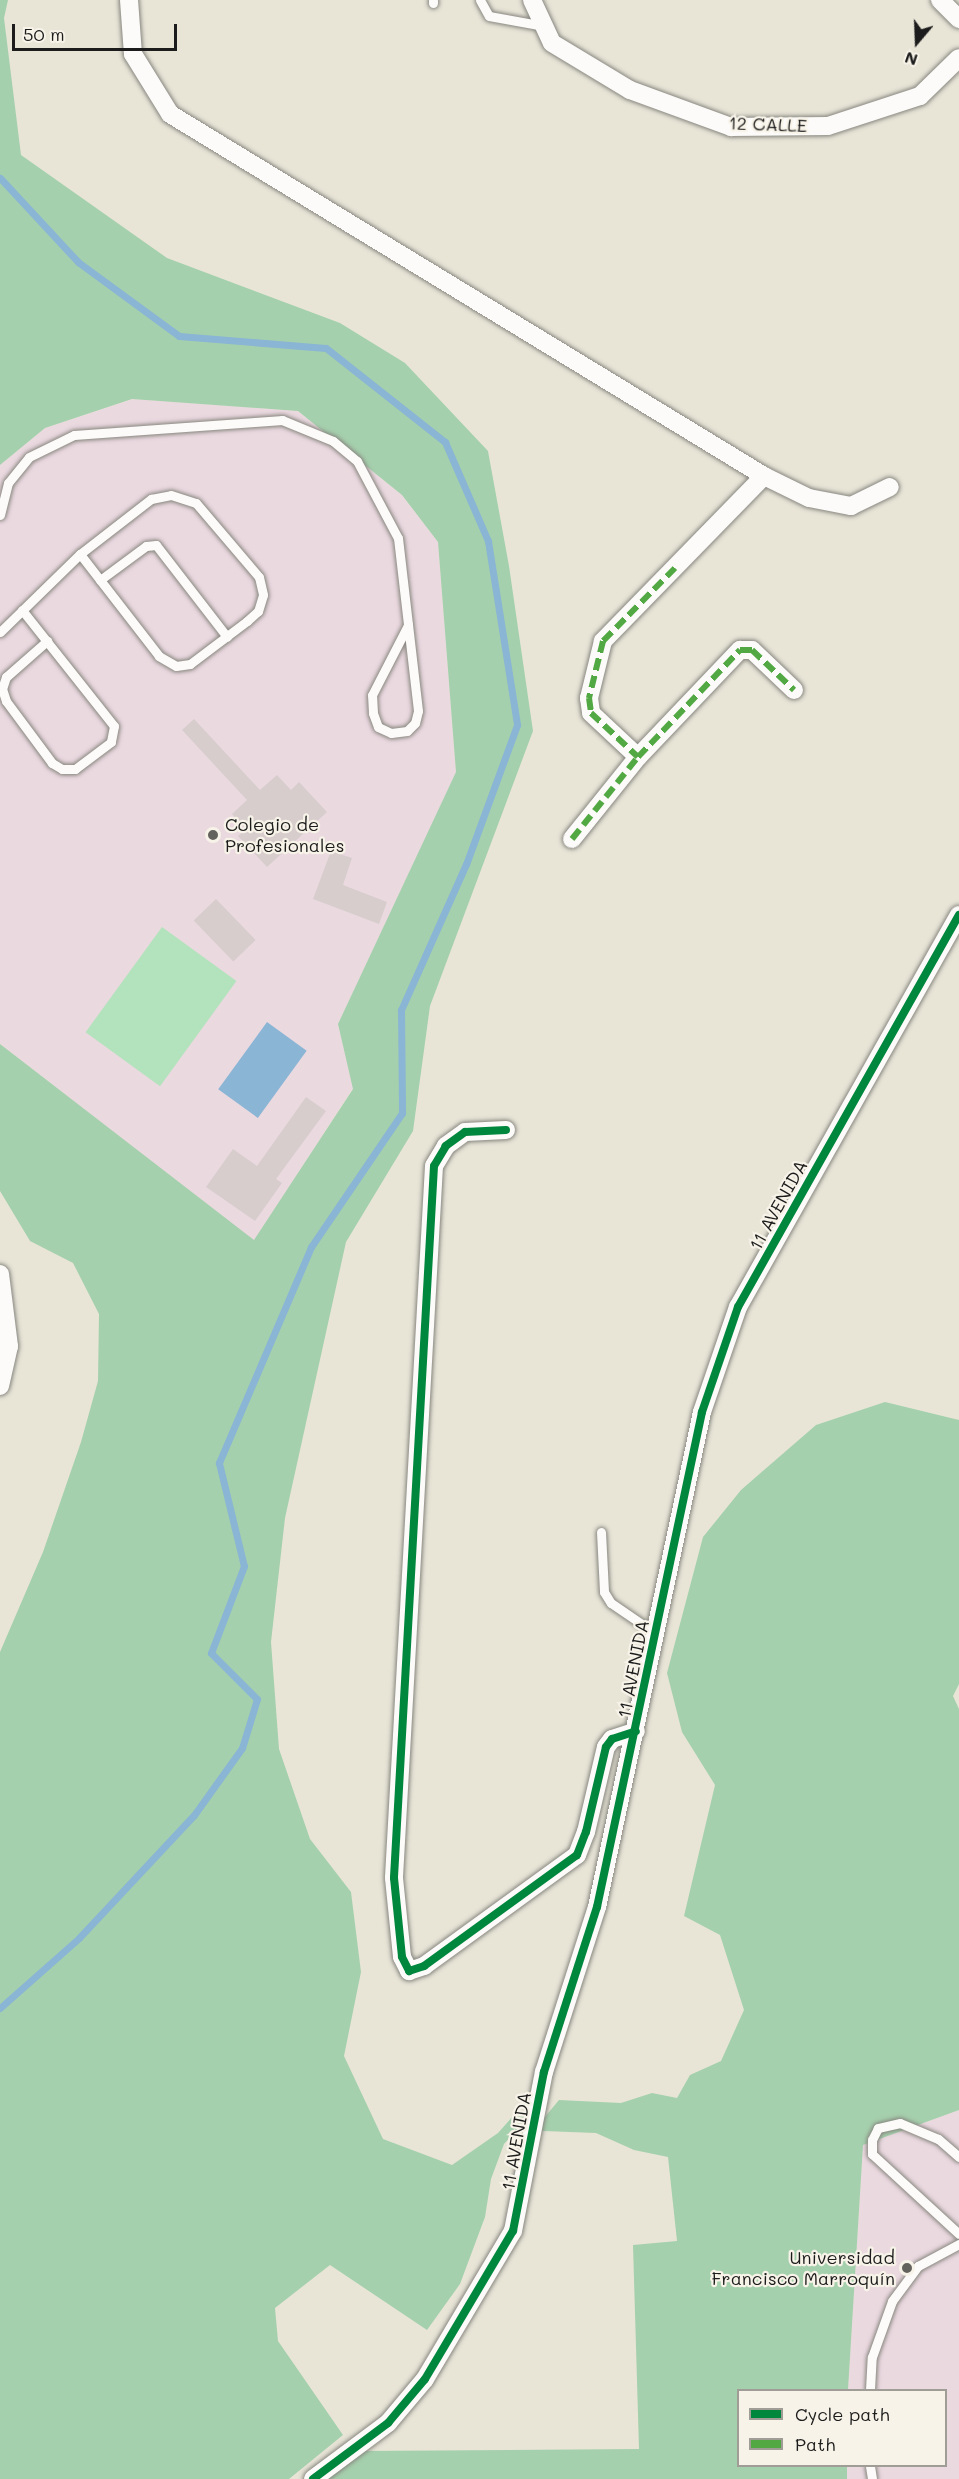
<!DOCTYPE html>
<html>
<head>
<meta charset="utf-8">
<style>
	body { margin:0 }
	#map { position:relative; width:959px; height:2479px; overflow:hidden; background:#e8e5d7; font-family:Mali,sans-serif }
	div>[style] { position:absolute }
	.built>* { inset:0; background:#ebd9e0 }
	.green>* { inset:0; background:#b3e3bc; transform-origin:0 0 }
	.forest>* { inset:0; background:#a5d0ad }
	.water>* { inset:0; background:#8ab5d4; transform-origin:0 0 }
	.stream>* { height:7px; margin:-3.5px; padding:0 3.5px; transform-origin:3.5px; border-radius:3.5px; background:#8ab5d4 }
	.building>* { inset:0; background:#d7cdcd; transform-origin:0 0 }
	.roads { filter:drop-shadow(0 0 2px #888780) drop-shadow(0 0 2px #888780) }
	.service>* { height:9px; margin:-4.5px; padding:0 4.5px; transform-origin:4.5px; border-radius:4.5px; background:#fcfbf9 }
	.minor>* { height:18px; margin:-9px; padding:0 9px; transform-origin:9px; border-radius:9px; background:#fcfbf9 }
	.quiet>* { height:6px; margin-top:-3px; transform-origin:0; background:repeating-linear-gradient(90deg,#52a943 0 12px,transparent 0 18px) }
	.cycleway>* { height:8px; margin:-4px; padding:0 4px; transform-origin:4px; border-radius:4px; background:#00873e }
	.dots>* { width:16px; height:16px; translate:-50% -50%; box-sizing:border-box; border:3px solid #f7f3e8; border-radius:50% }
	span { translate:-50% -50%; white-space:nowrap; text-align:center; line-height:1.15; -webkit-text-stroke:4.5px #f7f3e8; paint-order:stroke }
	.street-label { font-size:18px; color:#1c1c1c }
	.poi-label { font-size:18px; color:#1c1c1c }
	.left { translate:0 -50%; text-align:left }
	.right { translate:-100% -50%; text-align:right }
	.legend { position:absolute; left:737px; top:2389px; width:210px; height:78px; box-sizing:border-box; background:#f7f3e8; border:2px solid #9f9d96; margin:0; padding:8px 10px; list-style:none; font-size:18px; color:#1c1c1c }
	.legend li { display:flex; align-items:center; gap:12px; height:30px }
	.legend b { width:30px; border:2px solid #9f9d96 }
	.north { position:absolute; left:887px; top:12px; width:60px; height:60px; -webkit-text-stroke:4px #f7f3e8; paint-order:stroke; rotate:199deg; font-size:16px; font-weight:700; line-height:24px; text-align:center; color:#1c1c1c }
	.north::after { content:''; display:block; margin:auto; width:21px; height:27px; background:#1c1c1c; clip-path:polygon(50% 0,100% 100%,50% 72%,0 100%) }
	.scale { position:absolute; left:12px; top:24px; width:165px; height:27px; box-sizing:border-box; border:3px solid #1c1c1c; border-top:0; padding-left:8px; font-size:18px; line-height:21px; white-space:nowrap; color:#1c1c1c; -webkit-text-stroke:4px #f7f3e8; paint-order:stroke }
</style>
</head>
<body>
<div id="map">
	<div class="built">
		<i style="clip-path:polygon(133px 399px,298px 411px,402px 495px,438px 542px,456px 773px,338px 1024px,353px 1088px,254px 1241px,0 1044px,0 465px,45px 428px)"></i>
		<i style="clip-path:polygon(959px 2110px,959px 2479px,847px 2479px,847px 2466px,946px 2466px,946px 2390px,848px 2390px,863px 2145px)"></i>
	</div>
	<div class="green">
		<i style="left:162px;top:927px;width:92px;height:130px;rotate:36deg"></i>
	</div>
	<div class="forest">
		<i style="clip-path:polygon(0 0,8px 0,4px 18px,21px 155px,167px 258px,340px 323px,405px 363px,488px 451px,509px 566px,533px 731px,430px 1006px,413px 1131px,346px 1242px,285px 1518px,271px 1642px,279px 1749px,310px 1839px,351px 1892px,361px 1972px,344px 2056px,383px 2139px,452px 2165px,498px 2133px,513px 2116px,544px 2118px,559px 2100px,621px 2103px,652px 2093px,677px 2098px,690px 2075px,721px 2061px,744px 2010px,720px 1935px,684px 1916px,715px 1785px,682px 1732px,667px 1673px,703px 1537px,741px 1490px,816px 1425px,885px 1402px,959px 1420px,959px 1684px,953px 1696px,959px 1709px,959px 2110px,863px 2145px,848px 2390px,738px 2390px,738px 2466px,847px 2466px,847px 2479px,322px 2479px,355px 2451px,639px 2449px,633px 2245px,677px 2241px,668px 2157px,634px 2150px,596px 2133px,517px 2130px,504px 2144px,491px 2179px,485px 2217px,460px 2284px,427px 2330px,330px 2265px,275px 2308px,278px 2341px,343px 2435px,289px 2479px,0 2479px,0 1652px,43px 1552px,81px 1442px,98px 1381px,99px 1314px,73px 1263px,30px 1241px,0 1191px,0 1044px,254px 1240px,353px 1089px,338px 1024px,456px 772px,438px 542px,402px 495px,298px 411px,132px 399px,45px 428px,0 465px)"></i>
	</div>
	<div class="water">
		<i style="left:267px;top:1022px;width:49px;height:83px;rotate:36deg"></i>
	</div>
	<div class="stream">
		<i style="left:0;top:178px;width:115px;rotate:47.1deg"></i>
		<i style="left:78px;top:262px;width:125px;rotate:36.2deg"></i>
		<i style="left:179px;top:336px;width:147px;rotate:4.7deg"></i>
		<i style="left:326px;top:348px;width:152px;rotate:38.3deg"></i>
		<i style="left:445px;top:442px;width:108px;rotate:66.5deg"></i>
		<i style="left:488px;top:541px;width:186px;rotate:81deg"></i>
		<i style="left:517px;top:725px;width:148px;rotate:110.1deg"></i>
		<i style="left:466px;top:864px;width:160px;rotate:114deg"></i>
		<i style="left:401px;top:1010px;width:103px;rotate:89.4deg"></i>
		<i style="left:402px;top:1113px;width:162px;rotate:124.2deg"></i>
		<i style="left:311px;top:1247px;width:235px;rotate:113.1deg"></i>
		<i style="left:219px;top:1463px;width:106px;rotate:76.4deg"></i>
		<i style="left:244px;top:1566px;width:93px;rotate:110.8deg"></i>
		<i style="left:211px;top:1653px;width:65px;rotate:45deg"></i>
		<i style="left:257px;top:1699px;width:51px;rotate:107deg"></i>
		<i style="left:242px;top:1748px;width:82px;rotate:125.6deg"></i>
		<i style="left:194px;top:1815px;width:168px;rotate:133.1deg"></i>
		<i style="left:79px;top:1938px;width:106px;rotate:138.5deg"></i>
	</div>
	<div class="building">
		<i style="clip-path:polygon(194px 719px,260px 790px,277px 775px,291px 790px,299px 782px,327px 812px,267px 867px,238px 836px,246px 829px,232px 814px,247px 800px,182px 730px)"></i>
		<i style="clip-path:polygon(331px 851px,352px 858px,343px 885px,387px 902px,379px 924px,313px 899px)"></i>
		<i style="left:216px;top:899px;width:57px;height:31px;rotate:46deg"></i>
		<i style="clip-path:polygon(306px 1097px,326px 1111px,276px 1179px,282px 1183px,255px 1221px,206px 1187px,233px 1149px,257px 1166px)"></i>
	</div>
	<div class="roads">
		<div class="service">
			<i style="left:480px;top:0;width:18px;rotate:61deg"></i>
			<i style="left:489px;top:16px;width:56px;rotate:10.3deg"></i>
			<i style="left:433px;top:3px;width:3px;rotate:-90deg"></i>
			<i style="left:0;top:515px;width:33px;rotate:-76deg"></i>
			<i style="left:8px;top:483px;width:33px;rotate:-51deg"></i>
			<i style="left:29px;top:457px;width:50px;rotate:-26.1deg"></i>
			<i style="left:74px;top:435px;width:209px;rotate:-4.1deg"></i>
			<i style="left:282px;top:420px;width:55px;rotate:22.4deg"></i>
			<i style="left:333px;top:441px;width:31px;rotate:40deg"></i>
			<i style="left:357px;top:461px;width:87px;rotate:62deg"></i>
			<i style="left:398px;top:538px;width:174px;rotate:83.4deg"></i>
			<i style="left:418px;top:711px;width:12px;rotate:104deg"></i>
			<i style="left:415px;top:723px;width:11px;rotate:135deg"></i>
			<i style="left:407px;top:731px;width:16px;rotate:173deg"></i>
			<i style="left:391px;top:733px;width:14px;rotate:-155deg"></i>
			<i style="left:378px;top:727px;width:15px;rotate:-110deg"></i>
			<i style="left:373px;top:713px;width:18px;rotate:-93deg"></i>
			<i style="left:372px;top:695px;width:79px;rotate:-62.8deg"></i>
			<i style="left:100px;top:580px;width:57px;rotate:-36.5deg"></i>
			<i style="left:146px;top:546px;width:10px;rotate:-6deg"></i>
			<i style="left:156px;top:545px;width:116px;rotate:52.3deg"></i>
			<i style="left:22px;top:610px;width:148px;rotate:51.6deg"></i>
			<i style="left:114px;top:726px;width:16px;rotate:101deg"></i>
			<i style="left:111px;top:742px;width:45px;rotate:143.1deg"></i>
			<i style="left:75px;top:769px;width:13px;rotate:180deg"></i>
			<i style="left:62px;top:769px;width:12px;rotate:-149deg"></i>
			<i style="left:52px;top:763px;width:77px;rotate:-126.6deg"></i>
			<i style="left:6px;top:701px;width:13px;rotate:-108deg"></i>
			<i style="left:2px;top:689px;width:13px;rotate:-72deg"></i>
			<i style="left:6px;top:677px;width:55px;rotate:-41.3deg"></i>
			<i style="left:0;top:632px;width:112px;rotate:-44.3deg"></i>
			<i style="left:80px;top:554px;width:90px;rotate:-37.8deg"></i>
			<i style="left:151px;top:499px;width:20px;rotate:-11deg"></i>
			<i style="left:171px;top:495px;width:26px;rotate:18deg"></i>
			<i style="left:196px;top:503px;width:97px;rotate:49.6deg"></i>
			<i style="left:259px;top:577px;width:18px;rotate:77deg"></i>
			<i style="left:263px;top:595px;width:17px;rotate:107deg"></i>
			<i style="left:258px;top:611px;width:15px;rotate:138deg"></i>
			<i style="left:247px;top:621px;width:71px;rotate:143deg"></i>
			<i style="left:190px;top:664px;width:14px;rotate:172deg"></i>
			<i style="left:176px;top:666px;width:20px;rotate:-150deg"></i>
			<i style="left:159px;top:656px;width:129px;rotate:-127.8deg"></i>
			<i style="left:601px;top:1532px;width:60px;rotate:87.1deg"></i>
			<i style="left:604px;top:1592px;width:13px;rotate:58deg"></i>
			<i style="left:611px;top:1603px;width:53px;rotate:34.3deg"></i>
			<i style="left:959px;top:2157px;width:28px;rotate:-139deg"></i>
			<i style="left:938px;top:2139px;width:41px;rotate:-157.2deg"></i>
			<i style="left:900px;top:2123px;width:23px;rotate:167deg"></i>
			<i style="left:878px;top:2128px;width:13px;rotate:117deg"></i>
			<i style="left:872px;top:2140px;width:14px;rotate:90deg"></i>
			<i style="left:872px;top:2154px;width:118px;rotate:42.6deg"></i>
			<i style="left:870px;top:2390px;width:33px;rotate:-87deg"></i>
			<i style="left:872px;top:2357px;width:59px;rotate:-70.3deg"></i>
			<i style="left:892px;top:2301px;width:44px;rotate:-53.4deg"></i>
			<i style="left:918px;top:2266px;width:47px;rotate:-28.2deg"></i>
			<i style="left:870px;top:2466px;width:13px;rotate:81deg"></i>
		</div>
		<div class="minor">
			<i style="left:129px;top:0;width:54px;rotate:85.8deg"></i>
			<i style="left:133px;top:54px;width:70px;rotate:58.3deg"></i>
			<i style="left:170px;top:114px;width:696px;rotate:31.36deg"></i>
			<i style="left:764px;top:476px;width:50px;rotate:26.1deg"></i>
			<i style="left:809px;top:498px;width:43px;rotate:10.8deg"></i>
			<i style="left:851px;top:506px;width:43px;rotate:-26deg"></i>
			<i style="left:532px;top:0;width:47px;rotate:65.1deg"></i>
			<i style="left:552px;top:43px;width:91px;rotate:31.1deg"></i>
			<i style="left:630px;top:90px;width:108px;rotate:20.1deg"></i>
			<i style="left:731px;top:127px;width:97px;rotate:-0.6deg"></i>
			<i style="left:828px;top:126px;width:97px;rotate:-18.1deg"></i>
			<i style="left:920px;top:96px;width:54px;rotate:-44.3deg"></i>
			<i style="left:940px;top:0;width:27px;rotate:45deg"></i>
			<i style="left:764px;top:476px;width:231px;rotate:134.3deg"></i>
			<i style="left:603px;top:641px;width:59px;rotate:103.8deg"></i>
			<i style="left:589px;top:698px;width:15px;rotate:82deg"></i>
			<i style="left:591px;top:713px;width:64px;rotate:43.1deg"></i>
			<i style="left:638px;top:757px;width:148px;rotate:-46.4deg"></i>
			<i style="left:740px;top:650px;width:12px"></i>
			<i style="left:752px;top:650px;width:58px;rotate:43.6deg"></i>
			<i style="left:572px;top:839px;width:105px;rotate:-51.2deg"></i>
			<i style="left:506px;top:1130px;width:41px;rotate:177.2deg"></i>
			<i style="left:465px;top:1132px;width:24px;rotate:144deg"></i>
			<i style="left:446px;top:1146px;width:23px;rotate:121deg"></i>
			<i style="left:434px;top:1166px;width:713px;rotate:93.22deg"></i>
			<i style="left:394px;top:1878px;width:79px;rotate:84.2deg"></i>
			<i style="left:402px;top:1957px;width:16px;rotate:63deg"></i>
			<i style="left:409px;top:1971px;width:16px;rotate:-18deg"></i>
			<i style="left:424px;top:1966px;width:189px;rotate:-36deg"></i>
			<i style="left:577px;top:1855px;width:25px;rotate:-69deg"></i>
			<i style="left:586px;top:1832px;width:87px;rotate:-76.8deg"></i>
			<i style="left:606px;top:1747px;width:10px;rotate:-53deg"></i>
			<i style="left:612px;top:1739px;width:25px;rotate:-18deg"></i>
			<i style="left:0;top:1274px;width:73px;rotate:82.9deg"></i>
			<i style="left:9px;top:1346px;width:41px;rotate:102.7deg"></i>
			<i style="left:313px;top:2479px;width:94px;rotate:-36.7deg"></i>
			<i style="left:388px;top:2423px;width:57px;rotate:-49.9deg"></i>
			<i style="left:425px;top:2379px;width:172px;rotate:-59.3deg"></i>
			<i style="left:513px;top:2231px;width:162px;rotate:-79deg"></i>
			<i style="left:544px;top:2072px;width:173px;rotate:-72.2deg"></i>
			<i style="left:597px;top:1907px;width:506px;rotate:-78.02deg"></i>
			<i style="left:702px;top:1412px;width:111px;rotate:-71.1deg"></i>
			<i style="left:738px;top:1307px;width:450px;rotate:-60.6deg"></i>
		</div>
	</div>
	<div class="quiet">
		<i style="left:675px;top:568px;width:103px;rotate:134.6deg"></i>
		<i style="left:603px;top:641px;width:59px;rotate:103.8deg"></i>
		<i style="left:589px;top:698px;width:15px;rotate:82deg"></i>
		<i style="left:591px;top:713px;width:64px;rotate:43.1deg"></i>
		<i style="left:638px;top:757px;width:148px;rotate:-46.4deg"></i>
		<i style="left:740px;top:650px;width:12px"></i>
		<i style="left:752px;top:650px;width:58px;rotate:43.6deg"></i>
		<i style="left:572px;top:839px;width:105px;rotate:-51.2deg"></i>
	</div>
	<div class="cycleway">
		<i style="left:506px;top:1130px;width:41px;rotate:177.2deg"></i>
		<i style="left:465px;top:1132px;width:24px;rotate:144deg"></i>
		<i style="left:446px;top:1146px;width:23px;rotate:121deg"></i>
		<i style="left:434px;top:1166px;width:713px;rotate:93.22deg"></i>
		<i style="left:394px;top:1878px;width:79px;rotate:84.2deg"></i>
		<i style="left:402px;top:1957px;width:16px;rotate:63deg"></i>
		<i style="left:409px;top:1971px;width:16px;rotate:-18deg"></i>
		<i style="left:424px;top:1966px;width:189px;rotate:-36deg"></i>
		<i style="left:577px;top:1855px;width:25px;rotate:-69deg"></i>
		<i style="left:586px;top:1832px;width:87px;rotate:-76.8deg"></i>
		<i style="left:606px;top:1747px;width:10px;rotate:-53deg"></i>
		<i style="left:612px;top:1739px;width:25px;rotate:-18deg"></i>
		<i style="left:313px;top:2479px;width:94px;rotate:-36.7deg"></i>
		<i style="left:388px;top:2423px;width:57px;rotate:-49.9deg"></i>
		<i style="left:425px;top:2379px;width:172px;rotate:-59.3deg"></i>
		<i style="left:513px;top:2231px;width:162px;rotate:-79deg"></i>
		<i style="left:544px;top:2072px;width:173px;rotate:-72.2deg"></i>
		<i style="left:597px;top:1907px;width:506px;rotate:-78.02deg"></i>
		<i style="left:702px;top:1412px;width:111px;rotate:-71.1deg"></i>
		<i style="left:738px;top:1307px;width:450px;rotate:-60.6deg"></i>
	</div>
	<div class="dots">
		<i style="left:213px;top:835px;background:#63625d"></i>
		<i style="left:907px;top:2268px;background:#63625d"></i>
	</div>
	<div class="street-label">
		<span style="left:768px;top:124px;rotate:2deg">12 CALLE</span>
		<span style="left:778px;top:1205px;rotate:-61deg">11 AVENIDA</span>
		<span style="left:633px;top:1669px;rotate:-79deg">11 AVENIDA</span>
		<span style="left:516px;top:2141px;rotate:-80deg">11 AVENIDA</span>
	</div>
	<div class="poi-label">
		<span class="left" style="left:225px;top:835px">Colegio de<br>Profesionales</span>
		<span class="right" style="left:895px;top:2268px">Universidad<br>Francisco Marroquín</span>
	</div>
	<ul class="legend">
	<li><b style="height:8px;background:#00873e"></b>Cycle path</li>
	<li><b style="height:8px;background:#52a943"></b>Path</li>
	</ul>
	<div class="north">N</div>
	<div class="scale">50 m</div>
</div>
</body>
</html>
